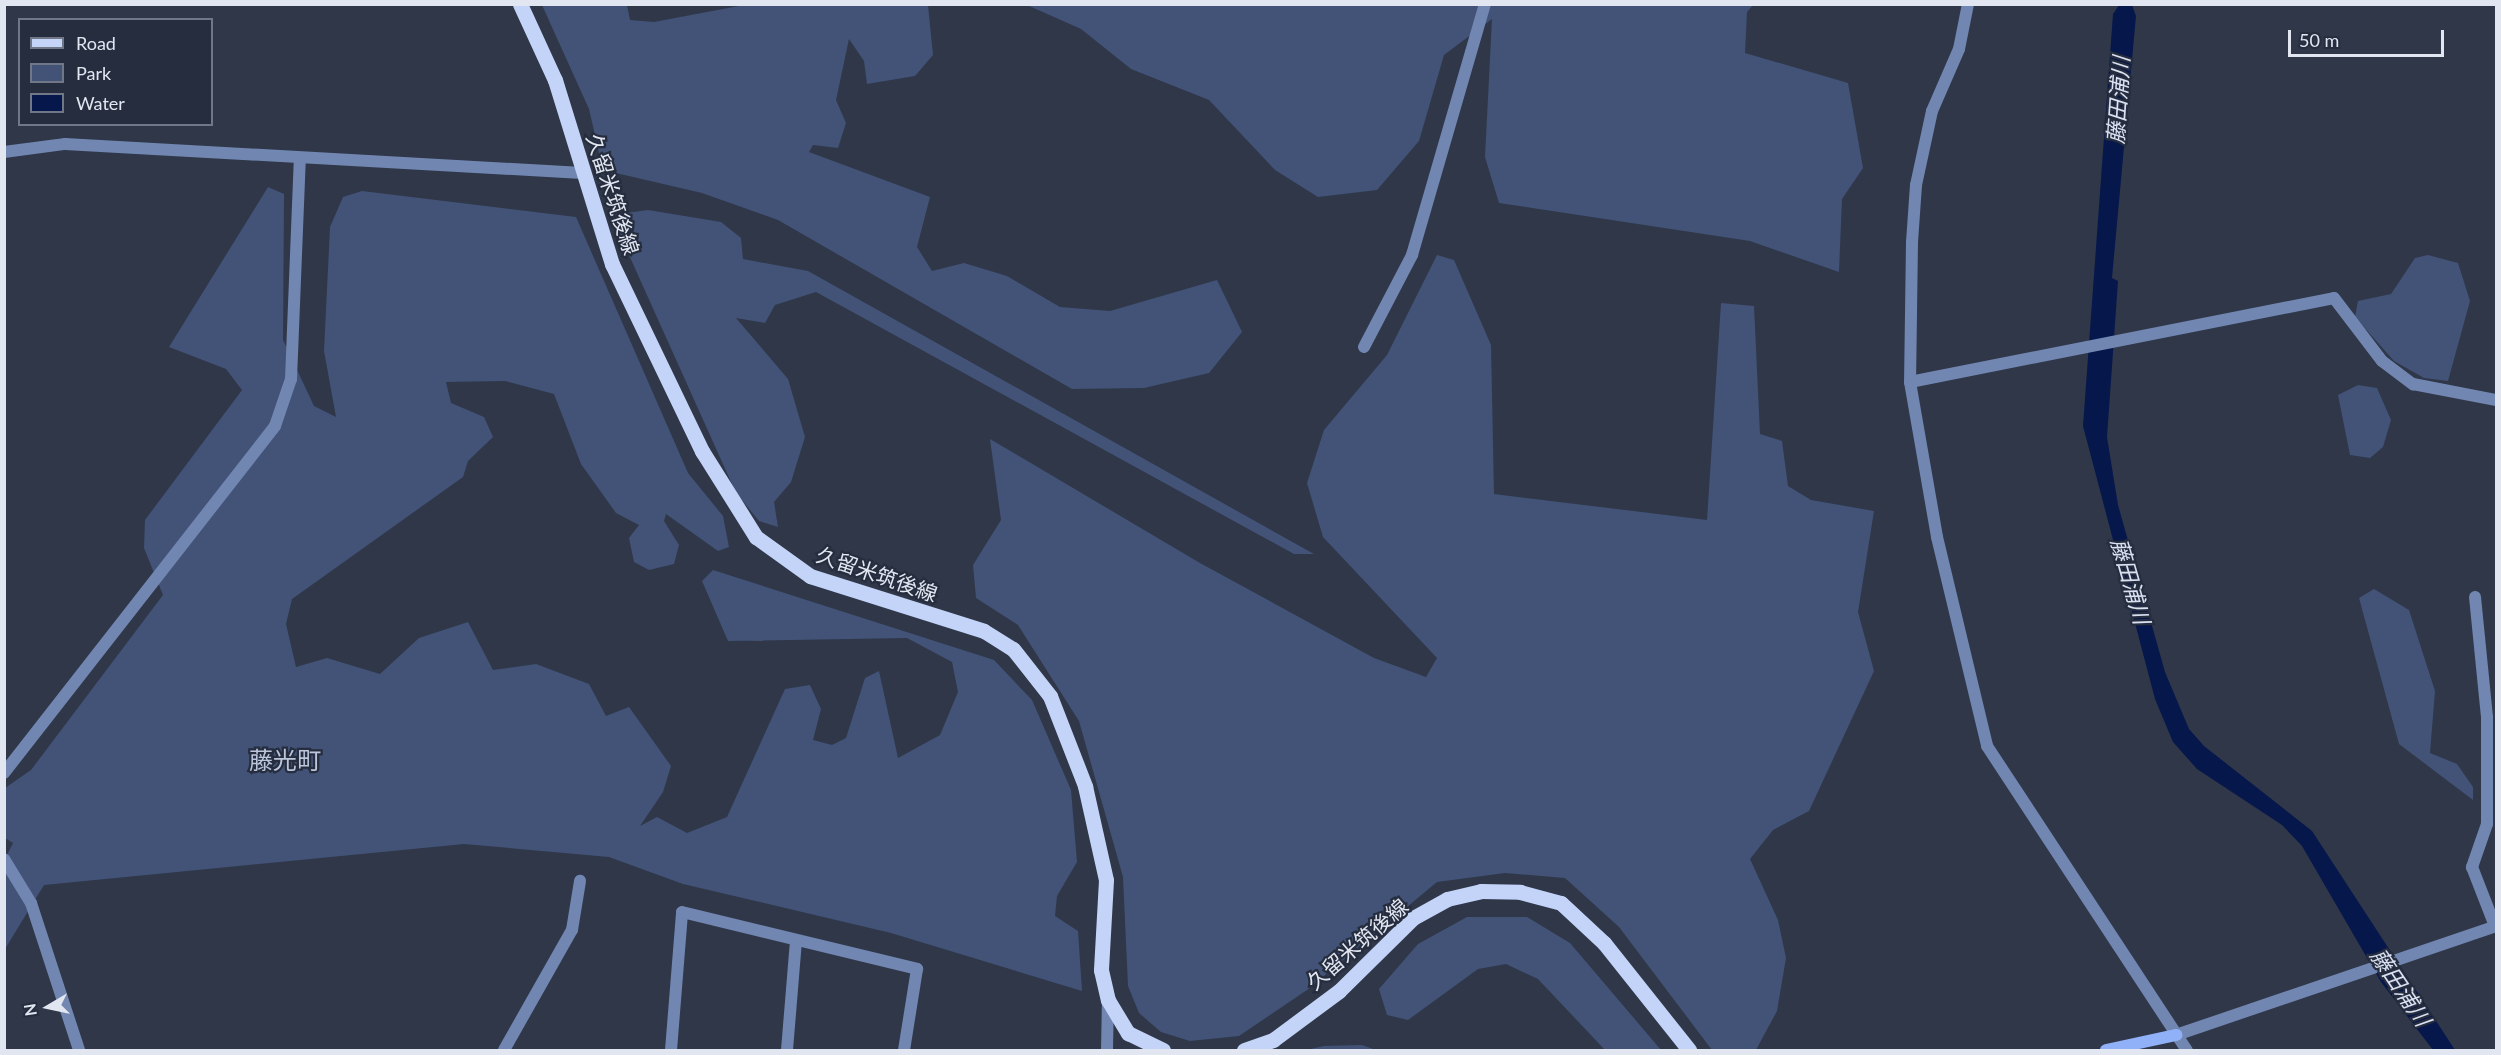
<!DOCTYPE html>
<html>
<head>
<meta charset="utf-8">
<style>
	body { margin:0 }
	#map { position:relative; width:2501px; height:1055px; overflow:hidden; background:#2f3749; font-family:Lato,"Noto Sans JP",sans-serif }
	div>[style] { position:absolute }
	.green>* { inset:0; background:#425377 }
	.water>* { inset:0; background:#06174b }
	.street>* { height:12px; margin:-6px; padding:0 6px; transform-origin:6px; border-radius:6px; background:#7186b1 }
	.secondary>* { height:12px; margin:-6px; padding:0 6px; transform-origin:6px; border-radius:6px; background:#90b1f7 }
	.primary>* { height:15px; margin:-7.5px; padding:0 7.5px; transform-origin:7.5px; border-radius:7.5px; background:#c3d4f8 }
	span { translate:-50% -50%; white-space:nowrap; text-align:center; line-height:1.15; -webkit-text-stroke:4.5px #252d3e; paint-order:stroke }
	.street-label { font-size:21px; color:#e1e6f1 }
	.water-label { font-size:22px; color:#d9e1f3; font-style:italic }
	.quarter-label { font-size:24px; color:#bbc5db }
	.frame { position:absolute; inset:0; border:6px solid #e1e6f1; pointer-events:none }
	.legend { position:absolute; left:18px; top:18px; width:195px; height:108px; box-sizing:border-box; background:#252d3e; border:2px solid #707786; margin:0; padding:8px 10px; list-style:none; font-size:18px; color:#e1e6f1 }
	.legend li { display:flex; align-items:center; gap:12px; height:30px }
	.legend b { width:30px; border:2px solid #707786 }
	.north { position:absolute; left:18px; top:977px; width:60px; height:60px; -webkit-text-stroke:4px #252d3e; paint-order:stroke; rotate:261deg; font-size:16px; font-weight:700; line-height:24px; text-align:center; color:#e1e6f1 }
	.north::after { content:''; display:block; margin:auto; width:21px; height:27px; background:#e1e6f1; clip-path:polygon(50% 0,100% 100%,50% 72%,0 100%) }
	.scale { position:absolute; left:2288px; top:30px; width:156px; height:27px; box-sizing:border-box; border:3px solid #e1e6f1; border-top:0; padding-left:8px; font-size:18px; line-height:21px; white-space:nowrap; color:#e1e6f1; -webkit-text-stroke:4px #252d3e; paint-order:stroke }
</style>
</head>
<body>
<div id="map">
	<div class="green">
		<i style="clip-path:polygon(542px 5px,627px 5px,630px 20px,654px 22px,744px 5px,928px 5px,933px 55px,915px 76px,867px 84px,864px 61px,849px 39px,836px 100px,846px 123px,838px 148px,813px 145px,809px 152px,930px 197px,917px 247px,932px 271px,964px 263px,1007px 276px,1060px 307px,1110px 311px,1217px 280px,1242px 332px,1209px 373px,1144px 388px,1072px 389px,778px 220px,702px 193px,603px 170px,589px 109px)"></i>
		<i style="clip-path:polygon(1027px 5px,1753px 5px,1747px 12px,1745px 53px,1848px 83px,1863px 168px,1842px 199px,1839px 272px,1750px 241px,1499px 203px,1485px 157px,1492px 19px,1444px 55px,1419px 141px,1377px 190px,1318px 197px,1275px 170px,1209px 100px,1131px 69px,1081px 29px)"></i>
		<i style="clip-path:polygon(268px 187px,284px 194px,283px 340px,314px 406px,336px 417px,324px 351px,330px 227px,343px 197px,362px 191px,576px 217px,688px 473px,723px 516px,729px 547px,718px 551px,666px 514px,664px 521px,679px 545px,674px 564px,649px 570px,634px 562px,629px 538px,639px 525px,616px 513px,581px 464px,554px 394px,505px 381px,446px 382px,451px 403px,484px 417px,493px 437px,468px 461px,463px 477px,292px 599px,286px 624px,296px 667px,327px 658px,380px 674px,419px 638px,468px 622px,493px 670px,536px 664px,589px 684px,606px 716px,629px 707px,671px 766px,663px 792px,640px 826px,657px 817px,687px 833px,727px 817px,785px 689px,810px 685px,821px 709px,813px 740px,832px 745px,846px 738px,865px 678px,879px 671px,898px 758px,940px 735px,958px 692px,952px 662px,907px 638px,728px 641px,702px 581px,713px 570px,994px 660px,1032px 700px,1071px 790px,1077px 862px,1057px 896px,1055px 916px,1078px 931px,1082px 991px,891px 933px,683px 884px,609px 857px,464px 844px,44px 885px,5px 949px,5px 859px,13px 843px,5px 838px,5px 788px,31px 770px,163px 595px,144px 548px,145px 520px,242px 390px,226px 369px,169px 347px)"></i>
		<i style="clip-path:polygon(648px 210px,721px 222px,741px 238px,743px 259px,808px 271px,1314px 554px,1294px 554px,816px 292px,775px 305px,765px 323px,736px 318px,788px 379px,805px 437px,791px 482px,774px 502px,778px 527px,759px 521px,736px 493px,611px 215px)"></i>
		<i style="clip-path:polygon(1437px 255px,1454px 260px,1491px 345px,1494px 494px,1707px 520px,1721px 303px,1754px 306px,1760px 434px,1782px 441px,1788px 486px,1811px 500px,1874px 511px,1858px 612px,1874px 671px,1809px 811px,1773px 830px,1750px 859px,1778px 920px,1786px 958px,1777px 1011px,1756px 1050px,1712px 1050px,1619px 927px,1565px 878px,1505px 873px,1437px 882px,1307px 990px,1239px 1036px,1190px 1041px,1161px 1032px,1139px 1013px,1128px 986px,1123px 877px,1079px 721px,1018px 625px,976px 598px,973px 565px,1001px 520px,990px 439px,1200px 563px,1374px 658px,1426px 677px,1437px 658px,1323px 537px,1307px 483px,1324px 430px,1387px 355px)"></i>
		<i style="clip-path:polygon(2428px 255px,2458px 263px,2470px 301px,2448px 381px,2424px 378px,2394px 361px,2355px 317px,2358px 301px,2391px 294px,2415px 258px)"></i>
		<i style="clip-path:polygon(2358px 385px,2377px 388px,2391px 420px,2383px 447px,2370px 458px,2350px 455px,2338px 395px)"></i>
		<i style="clip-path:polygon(2374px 589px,2409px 610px,2435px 691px,2430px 753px,2457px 764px,2473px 787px,2473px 800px,2399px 744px,2359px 598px)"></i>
		<i style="clip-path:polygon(1467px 917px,1527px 917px,1570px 943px,1661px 1050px,1605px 1050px,1538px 979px,1506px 964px,1478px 969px,1408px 1020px,1387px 1015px,1379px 989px,1418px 944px)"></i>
		<i style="clip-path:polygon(1362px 1045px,1376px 1050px,1306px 1050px,1324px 1046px)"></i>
	</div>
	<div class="water">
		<i style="clip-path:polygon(2119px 5px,2132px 5px,2136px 16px,2112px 278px,2118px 281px,2107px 437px,2118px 505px,2165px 672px,2189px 729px,2204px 746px,2312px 831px,2455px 1050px,2433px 1050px,2381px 982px,2302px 846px,2282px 825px,2197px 769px,2173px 742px,2155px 699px,2083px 426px,2113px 14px)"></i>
	</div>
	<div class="street">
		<i style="left:1968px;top:4px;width:46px;rotate:101.3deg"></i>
		<i style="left:1959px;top:49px;width:68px;rotate:113.5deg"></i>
		<i style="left:1932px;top:111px;width:76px;rotate:102.2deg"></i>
		<i style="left:1916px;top:185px;width:57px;rotate:94deg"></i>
		<i style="left:1912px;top:242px;width:140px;rotate:90.8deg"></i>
		<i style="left:1910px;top:382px;width:157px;rotate:80.1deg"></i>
		<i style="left:1937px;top:537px;width:215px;rotate:76.5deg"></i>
		<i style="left:1987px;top:746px;width:364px;rotate:56.7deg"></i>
		<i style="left:4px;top:152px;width:62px;rotate:-7.5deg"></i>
		<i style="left:65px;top:144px;width:518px;rotate:3.21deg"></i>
		<i style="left:1364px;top:347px;width:104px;rotate:-62.4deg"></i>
		<i style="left:1412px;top:255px;width:261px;rotate:-73.8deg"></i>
		<i style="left:1910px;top:382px;width:432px;rotate:-11.2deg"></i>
		<i style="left:2334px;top:298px;width:79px;rotate:52.7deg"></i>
		<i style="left:2382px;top:361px;width:39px;rotate:37deg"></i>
		<i style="left:2413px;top:384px;width:85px;rotate:10.9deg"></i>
		<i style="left:2475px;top:597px;width:121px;rotate:84.3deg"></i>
		<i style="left:2487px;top:717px;width:107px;rotate:90deg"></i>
		<i style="left:2487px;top:824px;width:46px;rotate:109.2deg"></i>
		<i style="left:2472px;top:867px;width:63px;rotate:68.7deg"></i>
		<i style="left:4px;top:773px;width:440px;rotate:-52deg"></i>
		<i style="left:275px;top:426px;width:50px;rotate:-71.2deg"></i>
		<i style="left:291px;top:379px;width:221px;rotate:-87.7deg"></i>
		<i style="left:4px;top:859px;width:52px;rotate:58.5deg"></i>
		<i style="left:31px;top:903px;width:155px;rotate:71.9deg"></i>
		<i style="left:2176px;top:1035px;width:338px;rotate:-18.8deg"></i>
		<i style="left:504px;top:1050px;width:138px;rotate:-60.5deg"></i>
		<i style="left:572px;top:930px;width:50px;rotate:-80.7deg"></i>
		<i style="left:671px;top:1050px;width:138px;rotate:-85.4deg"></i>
		<i style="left:682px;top:912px;width:242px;rotate:13.6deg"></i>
		<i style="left:917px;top:969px;width:82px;rotate:99.1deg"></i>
		<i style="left:787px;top:1050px;width:110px;rotate:-85.3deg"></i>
		<i style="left:1107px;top:1050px;width:50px;rotate:-88.9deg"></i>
	</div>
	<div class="secondary">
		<i style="left:2106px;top:1050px;width:72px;rotate:-12.1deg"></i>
	</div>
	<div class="primary">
		<i style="left:520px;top:4px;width:84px;rotate:65.3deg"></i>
		<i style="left:555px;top:80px;width:193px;rotate:72.8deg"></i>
		<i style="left:612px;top:264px;width:208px;rotate:64.3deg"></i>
		<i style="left:702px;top:451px;width:102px;rotate:57.9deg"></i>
		<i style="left:756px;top:537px;width:67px;rotate:35.8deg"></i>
		<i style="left:810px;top:576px;width:182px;rotate:17.5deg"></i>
		<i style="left:984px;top:631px;width:34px;rotate:32deg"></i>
		<i style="left:1013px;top:649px;width:60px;rotate:51.8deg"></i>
		<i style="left:1050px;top:696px;width:97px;rotate:68.7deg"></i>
		<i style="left:1085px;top:786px;width:96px;rotate:77.4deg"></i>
		<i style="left:1106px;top:880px;width:90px;rotate:93.2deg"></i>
		<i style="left:1101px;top:970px;width:31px;rotate:77deg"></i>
		<i style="left:1108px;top:1000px;width:39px;rotate:59deg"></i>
		<i style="left:1128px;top:1033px;width:39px;rotate:26deg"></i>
		<i style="left:1244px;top:1050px;width:31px;rotate:-19deg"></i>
		<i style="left:1273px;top:1040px;width:82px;rotate:-36.6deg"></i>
		<i style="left:1339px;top:991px;width:104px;rotate:-44.6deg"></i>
		<i style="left:1413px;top:918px;width:39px;rotate:-29deg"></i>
		<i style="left:1447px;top:899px;width:35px;rotate:-13deg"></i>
		<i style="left:1481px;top:891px;width:39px;rotate:1deg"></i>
		<i style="left:1520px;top:892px;width:42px;rotate:15deg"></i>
		<i style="left:1561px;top:903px;width:59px;rotate:42.9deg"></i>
		<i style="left:1604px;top:943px;width:137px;rotate:51.5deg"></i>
	</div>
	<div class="street-label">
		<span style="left:613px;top:194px;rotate:72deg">久留米筑後線</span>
		<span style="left:877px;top:574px;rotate:19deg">久留米筑後線</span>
		<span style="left:1357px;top:944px;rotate:-41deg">久留米筑後線</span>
	</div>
	<div class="water-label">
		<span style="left:2118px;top:100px;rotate:-86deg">藤田浦川</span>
		<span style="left:2131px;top:581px;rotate:74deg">藤田浦川</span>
		<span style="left:2401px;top:987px;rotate:56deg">藤田浦川</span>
	</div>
	<div class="quarter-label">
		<span style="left:285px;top:760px">藤光町</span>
	</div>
	<div class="frame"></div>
	<ul class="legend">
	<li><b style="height:8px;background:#c3d4f8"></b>Road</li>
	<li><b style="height:16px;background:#425377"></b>Park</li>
	<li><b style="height:16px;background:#06174b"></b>Water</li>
	</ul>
	<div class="north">N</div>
	<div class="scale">50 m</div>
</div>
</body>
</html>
